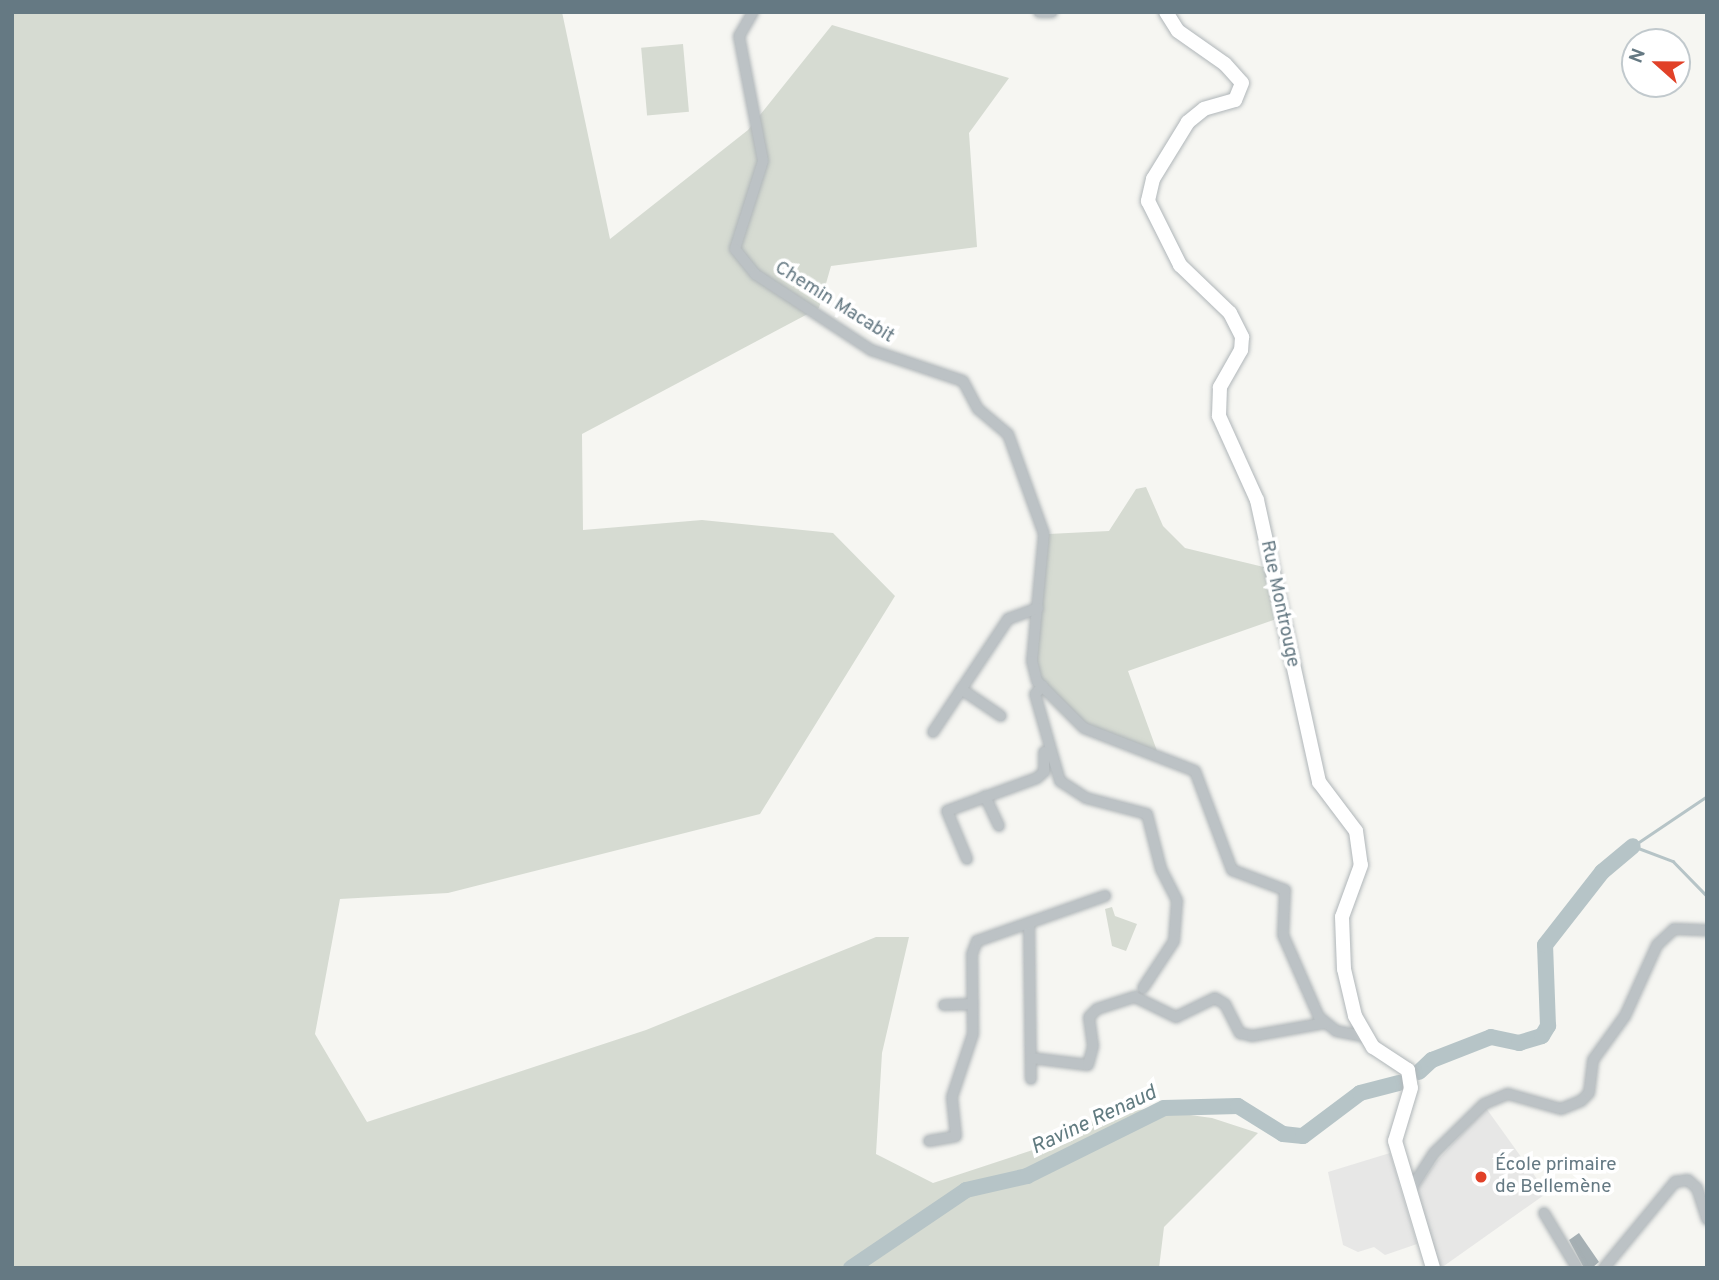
<!DOCTYPE html>
<html>
<head>
<meta charset="utf-8">
<style>
	body { margin:0 }
	#map { position:relative; width:1719px; height:1280px; overflow:hidden; background:#f6f6f2; font-family:Overpass,sans-serif }
	div>[style] { position:absolute }
	.built>* { inset:0; background:#e7e7e6 }
	.green>* { inset:0; background:#d6dbd2; transform-origin:0 0 }
	.stream>* { height:2.5px; margin:-1.25px; padding:0 1.25px; transform-origin:1.25px; border-radius:1.25px; background:#b6c4c7 }
	.river>* { height:16px; margin:-8px; padding:0 8px; transform-origin:8px; border-radius:8px; background:#b6c4c7 }
	.building>* { inset:0; background:#a5afb3 }
	.roads { filter:drop-shadow(0 0 2px #b0b6b9) drop-shadow(0 0 2px #b0b6b9) }
	.minor>* { height:10px; margin:-5px; padding:0 5px; transform-origin:5px; border-radius:5px; background:#bcc2c5 }
	.primary>* { height:14px; margin:-7px; padding:0 7px; transform-origin:7px; border-radius:7px; background:#fff }
	.dots>* { width:19px; height:19px; translate:-50% -50%; box-sizing:border-box; border:4px solid #fff; border-radius:50% }
	span { translate:-50% -50%; white-space:nowrap; text-align:center; line-height:1.15; -webkit-text-stroke:7px #fff; paint-order:stroke }
	.street-label { font-size:19px; color:#657983 }
	.poi-label { font-size:19px; color:#657983 }
	.left { translate:0 -50%; text-align:left }
	.water-label { font-size:21px; color:#617b80; font-style:italic }
	.frame { position:absolute; inset:0; border:14px solid #657983; pointer-events:none }
	.north { position:absolute; left:1621px; top:28px; width:70px; height:70px; box-sizing:border-box; background:#fff; border:2px solid #c1c9cd; border-radius:50%; rotate:291deg; font-size:19px; font-weight:700; line-height:28px; text-align:center; color:#657983 }
	.north::after { content:''; display:block; margin:auto; width:24px; height:32px; background:#e14128; clip-path:polygon(50% 0,100% 100%,50% 72%,0 100%) }
</style>
</head>
<body>
<div id="map">
	<div class="built">
		<i style="clip-path:polygon(1486px 1108px,1547px 1193px,1441px 1268px,1414px 1194px,1437px 1161px)"></i>
		<i style="clip-path:polygon(1390px 1153px,1417px 1244px,1385px 1255px,1374px 1247px,1358px 1252px,1343px 1245px,1328px 1172px)"></i>
	</div>
	<div class="green">
		<i style="clip-path:polygon(12px 12px,562px 12px,610px 239px,748px 130px,832px 25px,1009px 78px,969px 133px,977px 247px,831px 266px,819px 308px,582px 434px,583px 530px,702px 520px,833px 533px,895px 596px,760px 814px,448px 893px,340px 899px,315px 1034px,367px 1122px,646px 1030px,876px 937px,909px 937px,882px 1053px,876px 1154px,933px 1183px,1054px 1143px,1101px 1116px,1146px 1109px,1212px 1118px,1258px 1133px,1164px 1227px,1159px 1268px,12px 1268px)"></i>
		<i style="left:683px;top:44px;width:68px;height:42px;rotate:85deg"></i>
		<i style="clip-path:polygon(1146px 487px,1163px 526px,1185px 548px,1272px 569px,1282px 617px,1128px 671px,1157px 751px,1084px 728px,1033px 673px,1048px 534px,1109px 531px,1136px 489px)"></i>
		<i style="clip-path:polygon(1112px 907px,1115px 916px,1137px 924px,1126px 951px,1112px 946px,1105px 909px)"></i>
	</div>
	<div class="stream">
		<i style="left:1633px;top:846px;width:43px;rotate:20.6deg"></i>
		<i style="left:1673px;top:861px;width:49px;rotate:45.8deg"></i>
		<i style="left:1633px;top:846px;width:89px;rotate:-34deg"></i>
	</div>
	<div class="river">
		<i style="left:1419px;top:1072px;width:18px;rotate:-43deg"></i>
		<i style="left:1432px;top:1060px;width:63px;rotate:-21.3deg"></i>
		<i style="left:1491px;top:1037px;width:29px;rotate:12deg"></i>
		<i style="left:1519px;top:1043px;width:24px;rotate:-17deg"></i>
		<i style="left:1542px;top:1036px;width:12px;rotate:-59deg"></i>
		<i style="left:1548px;top:1026px;width:81px;rotate:-92.1deg"></i>
		<i style="left:1545px;top:945px;width:93px;rotate:-52deg"></i>
		<i style="left:1602px;top:872px;width:40px;rotate:-40deg"></i>
		<i style="left:851px;top:1268px;width:139px;rotate:-34.1deg"></i>
		<i style="left:966px;top:1190px;width:63px;rotate:-12.9deg"></i>
		<i style="left:1027px;top:1176px;width:153px;rotate:-26.4deg"></i>
		<i style="left:1164px;top:1108px;width:74px;rotate:-1.5deg"></i>
		<i style="left:1238px;top:1106px;width:53px;rotate:31.9deg"></i>
		<i style="left:1283px;top:1134px;width:20px;rotate:6deg"></i>
		<i style="left:1303px;top:1136px;width:71px;rotate:-37deg"></i>
		<i style="left:1360px;top:1093px;width:40px;rotate:-14.4deg"></i>
	</div>
	<div class="building">
		<i style="clip-path:polygon(1579px 1233px,1599px 1262px,1592px 1268px,1584px 1268px,1569px 1240px)"></i>
	</div>
	<div class="roads">
		<div class="minor">
			<i style="left:753px;top:12px;width:28px;rotate:120deg"></i>
			<i style="left:739px;top:36px;width:127px;rotate:79.1deg"></i>
			<i style="left:763px;top:161px;width:92px;rotate:107.7deg"></i>
			<i style="left:735px;top:249px;width:32px;rotate:51deg"></i>
			<i style="left:755px;top:274px;width:139px;rotate:33.2deg"></i>
			<i style="left:871px;top:350px;width:97px;rotate:18.6deg"></i>
			<i style="left:963px;top:381px;width:32px;rotate:62deg"></i>
			<i style="left:978px;top:409px;width:39px;rotate:40deg"></i>
			<i style="left:1008px;top:434px;width:106px;rotate:70.2deg"></i>
			<i style="left:1044px;top:534px;width:128px;rotate:95.4deg"></i>
			<i style="left:1032px;top:661px;width:21px;rotate:76deg"></i>
			<i style="left:1037px;top:681px;width:66px;rotate:45deg"></i>
			<i style="left:1084px;top:728px;width:119px;rotate:21.2deg"></i>
			<i style="left:1195px;top:771px;width:106px;rotate:69.5deg"></i>
			<i style="left:1232px;top:870px;width:57px;rotate:20.7deg"></i>
			<i style="left:1285px;top:890px;width:45px;rotate:92.5deg"></i>
			<i style="left:1283px;top:935px;width:90px;rotate:66.3deg"></i>
			<i style="left:1319px;top:1017px;width:22px;rotate:39deg"></i>
			<i style="left:1336px;top:1031px;width:33px;rotate:11deg"></i>
			<i style="left:1039px;top:12px;width:13px"></i>
			<i style="left:1043px;top:686px;width:11px;rotate:135deg"></i>
			<i style="left:1035px;top:694px;width:91px;rotate:74deg"></i>
			<i style="left:1060px;top:781px;width:31px;rotate:33deg"></i>
			<i style="left:1086px;top:798px;width:63px;rotate:14.7deg"></i>
			<i style="left:1147px;top:814px;width:57px;rotate:75.7deg"></i>
			<i style="left:1161px;top:869px;width:36px;rotate:63deg"></i>
			<i style="left:1177px;top:901px;width:40px;rotate:94.3deg"></i>
			<i style="left:1174px;top:941px;width:56px;rotate:123.4deg"></i>
			<i style="left:961px;top:689px;width:48px;rotate:34deg"></i>
			<i style="left:933px;top:732px;width:136px;rotate:-56.4deg"></i>
			<i style="left:1008px;top:619px;width:32px;rotate:-20deg"></i>
			<i style="left:985px;top:796px;width:33px;rotate:65deg"></i>
			<i style="left:967px;top:859px;width:52px;rotate:-112.6deg"></i>
			<i style="left:947px;top:811px;width:96px;rotate:-20.1deg"></i>
			<i style="left:1037px;top:778px;width:9px;rotate:-41deg"></i>
			<i style="left:1044px;top:772px;width:20px;rotate:-90deg"></i>
			<i style="left:1029px;top:923px;width:156px;rotate:89.3deg"></i>
			<i style="left:944px;top:1005px;width:29px;rotate:-2deg"></i>
			<i style="left:1031px;top:1058px;width:57px;rotate:7deg"></i>
			<i style="left:1088px;top:1065px;width:20px;rotate:-75deg"></i>
			<i style="left:1093px;top:1046px;width:29px;rotate:-98deg"></i>
			<i style="left:1089px;top:1017px;width:11px;rotate:-45deg"></i>
			<i style="left:1097px;top:1009px;width:40px;rotate:-18deg"></i>
			<i style="left:1135px;top:997px;width:46px;rotate:26deg"></i>
			<i style="left:1176px;top:1017px;width:43px;rotate:-26deg"></i>
			<i style="left:1215px;top:998px;width:12px;rotate:31deg"></i>
			<i style="left:1225px;top:1004px;width:33px;rotate:63deg"></i>
			<i style="left:1240px;top:1033px;width:12px;rotate:14deg"></i>
			<i style="left:1252px;top:1036px;width:74px;rotate:-10.1deg"></i>
			<i style="left:929px;top:1141px;width:27px;rotate:-10deg"></i>
			<i style="left:956px;top:1136px;width:39px;rotate:-96deg"></i>
			<i style="left:952px;top:1097px;width:66px;rotate:-71.6deg"></i>
			<i style="left:973px;top:1034px;width:80px;rotate:-90.7deg"></i>
			<i style="left:972px;top:954px;width:14px;rotate:-69deg"></i>
			<i style="left:977px;top:941px;width:136px;rotate:-19.4deg"></i>
			<i style="left:1409px;top:1192px;width:46px;rotate:-57.3deg"></i>
			<i style="left:1434px;top:1153px;width:70px;rotate:-44.4deg"></i>
			<i style="left:1484px;top:1104px;width:26px;rotate:-23deg"></i>
			<i style="left:1508px;top:1094px;width:55px;rotate:15.8deg"></i>
			<i style="left:1561px;top:1109px;width:22px;rotate:-22deg"></i>
			<i style="left:1581px;top:1101px;width:11px;rotate:-45deg"></i>
			<i style="left:1589px;top:1093px;width:33px;rotate:-83deg"></i>
			<i style="left:1593px;top:1060px;width:54px;rotate:-54deg"></i>
			<i style="left:1625px;top:1016px;width:78px;rotate:-65.7deg"></i>
			<i style="left:1657px;top:945px;width:23px;rotate:-43deg"></i>
			<i style="left:1674px;top:929px;width:33px;rotate:2deg"></i>
			<i style="left:1544px;top:1213px;width:64px;rotate:59deg"></i>
			<i style="left:1604px;top:1268px;width:112px;rotate:-50.5deg"></i>
			<i style="left:1675px;top:1182px;width:13px;rotate:-9deg"></i>
			<i style="left:1688px;top:1180px;width:12px;rotate:42deg"></i>
			<i style="left:1697px;top:1188px;width:33px;rotate:72deg"></i>
		</div>
		<div class="primary">
			<i style="left:1166px;top:12px;width:22px;rotate:58deg"></i>
			<i style="left:1178px;top:31px;width:57px;rotate:35.1deg"></i>
			<i style="left:1225px;top:64px;width:25px;rotate:48deg"></i>
			<i style="left:1242px;top:83px;width:18px;rotate:112deg"></i>
			<i style="left:1235px;top:100px;width:32px;rotate:164deg"></i>
			<i style="left:1204px;top:109px;width:21px;rotate:141deg"></i>
			<i style="left:1188px;top:122px;width:67px;rotate:121.6deg"></i>
			<i style="left:1153px;top:179px;width:23px;rotate:103deg"></i>
			<i style="left:1148px;top:201px;width:72px;rotate:63.4deg"></i>
			<i style="left:1180px;top:265px;width:69px;rotate:43.8deg"></i>
			<i style="left:1230px;top:313px;width:27px;rotate:63deg"></i>
			<i style="left:1242px;top:337px;width:13px;rotate:94deg"></i>
			<i style="left:1241px;top:350px;width:43px;rotate:119.6deg"></i>
			<i style="left:1220px;top:387px;width:29px;rotate:92deg"></i>
			<i style="left:1219px;top:416px;width:92px;rotate:65.7deg"></i>
			<i style="left:1257px;top:500px;width:289px;rotate:77.6deg"></i>
			<i style="left:1319px;top:782px;width:61px;rotate:52.9deg"></i>
			<i style="left:1356px;top:831px;width:34px;rotate:82deg"></i>
			<i style="left:1361px;top:865px;width:55px;rotate:110.1deg"></i>
			<i style="left:1342px;top:917px;width:52px;rotate:87.8deg"></i>
			<i style="left:1344px;top:969px;width:48px;rotate:76.8deg"></i>
			<i style="left:1355px;top:1016px;width:36px;rotate:60deg"></i>
			<i style="left:1373px;top:1047px;width:42px;rotate:33.3deg"></i>
			<i style="left:1408px;top:1070px;width:18px;rotate:81deg"></i>
			<i style="left:1411px;top:1088px;width:55px;rotate:106.8deg"></i>
			<i style="left:1395px;top:1141px;width:133px;rotate:73.3deg"></i>
		</div>
	</div>
	<div class="dots">
		<i style="left:1481px;top:1177px;background:#e14128"></i>
	</div>
	<div class="street-label">
		<span style="left:834px;top:303px;rotate:32deg">Chemin Macabit</span>
		<span style="left:1279px;top:604px;rotate:78deg">Rue Montrouge</span>
	</div>
	<div class="poi-label">
		<span class="left" style="left:1495px;top:1177px">École primaire<br>de Bellemène</span>
	</div>
	<div class="water-label">
		<span style="left:1094px;top:1121px;rotate:-25deg">Ravine Renaud</span>
	</div>
	<div class="frame"></div>
	<div class="north">N</div>
</div>
</body>
</html>
